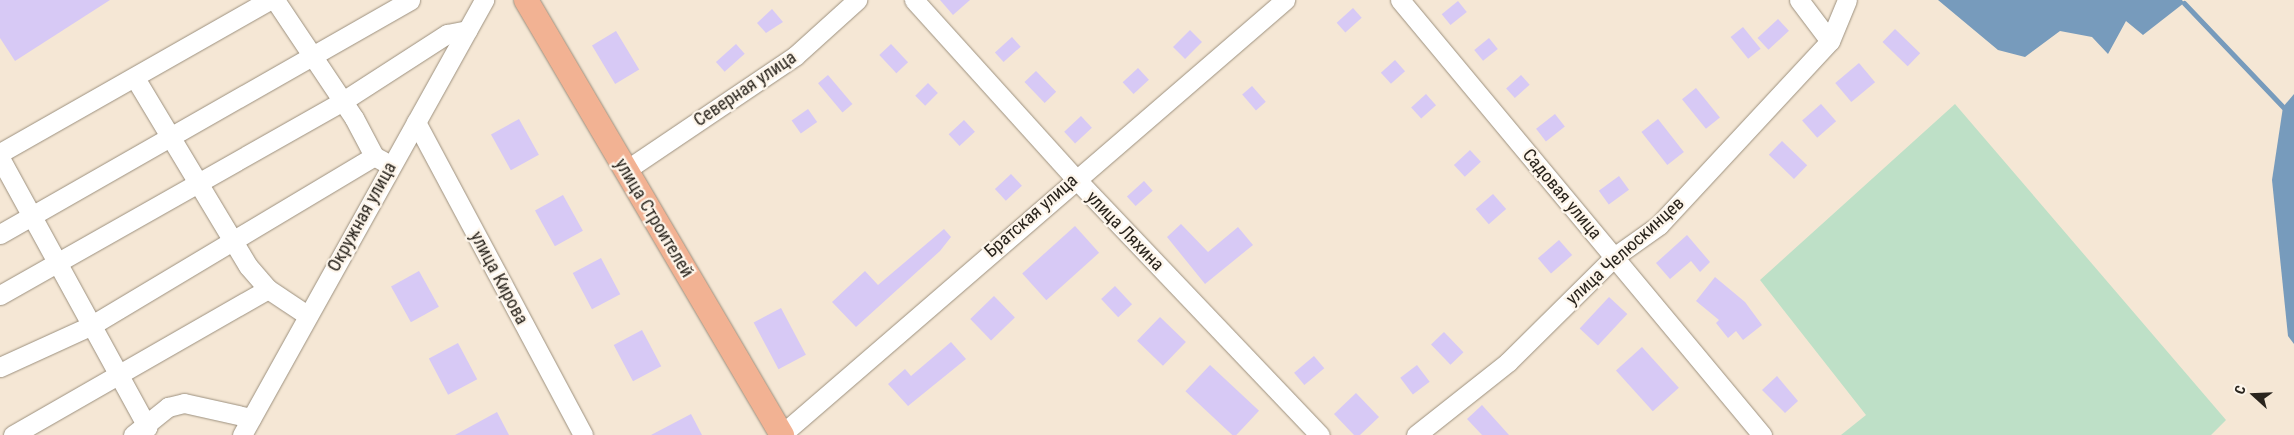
<!DOCTYPE html>
<html>
<head>
<meta charset="utf-8">
<style>
	body { margin:0 }
	#map { position:relative; width:2294px; height:435px; overflow:hidden; background:#f5e7d5; font-family:"Roboto Condensed",sans-serif }
	div>[style] { position:absolute }
	.green>* { inset:0; background:#bee0c7 }
	.water>* { inset:0; background:#779bbc }
	.stream>* { height:5px; margin:-2.5px; padding:0 2.5px; transform-origin:2.5px; border-radius:2.5px; background:#779bbc }
	.building>* { inset:0; background:#d7c9f5; transform-origin:0 0 }
	.roads { filter:drop-shadow(0 0 1px #9c907e) drop-shadow(0 0 1px #9c907e) }
	.minor>* { height:19px; margin:-9.5px; padding:0 9.5px; transform-origin:9.5px; border-radius:9.5px; background:#fff }
	.major>* { height:24px; margin:-12px; padding:0 12px; transform-origin:12px; border-radius:12px; background:#f2b293 }
	span { translate:-50% -50%; white-space:nowrap; text-align:center; line-height:1.15; -webkit-text-stroke:4.5px #fdf5ea; paint-order:stroke }
	.street-label { font-size:18px; color:#29241d }
	.north { position:absolute; left:2229px; top:370px; width:50px; height:50px; -webkit-text-stroke:4px #fdf5ea; paint-order:stroke; rotate:290deg; font-size:14px; font-weight:700; line-height:20px; text-align:center; color:#29241d }
	.north::after { content:''; display:block; margin:auto; width:18px; height:22px; background:#29241d; clip-path:polygon(50% 0,100% 100%,50% 72%,0 100%) }
</style>
</head>
<body>
<div id="map">
	<div class="green">
		<i style="clip-path:polygon(1955px 104px,2226px 420px,2211px 435px,1841px 435px,1866px 415px,1760px 280px)"></i>
	</div>
	<div class="water">
		<i style="clip-path:polygon(1938px 0,2182px 0,2184px 3px,2143px 35px,2126px 21px,2108px 54px,2092px 37px,2060px 31px,2025px 57px,1998px 50px)"></i>
		<i style="clip-path:polygon(2294px 94px,2294px 344px,2288px 336px,2272px 180px,2283px 107px)"></i>
	</div>
	<div class="stream">
		<i style="left:2184px;top:3px;width:144px;rotate:46.4deg"></i>
	</div>
	<div class="building">
		<i style="clip-path:polygon(0 0,110px 0,15px 61px,0 38px)"></i>
		<i style="clip-path:polygon(940px 0,970px 0,953px 15px)"></i>
		<i style="left:1458px;top:1px;width:14px;height:21px;rotate:51deg"></i>
		<i style="left:1353px;top:8px;width:13px;height:22px;rotate:48deg"></i>
		<i style="clip-path:polygon(772px 9px,783px 22px,766px 33px,757px 23px)"></i>
		<i style="left:1778px;top:19px;width:16px;height:28px;rotate:47deg"></i>
		<i style="left:1743px;top:27px;width:28px;height:16px;rotate:51deg"></i>
		<i style="left:1895px;top:29px;width:35px;height:18px;rotate:44deg"></i>
		<i style="left:1190px;top:30px;width:17px;height:24px;rotate:45deg"></i>
		<i style="left:616px;top:31px;width:45px;height:28px;rotate:59deg"></i>
		<i style="left:1012px;top:37px;width:13px;height:23px;rotate:48deg"></i>
		<i style="left:1489px;top:38px;width:14px;height:19px;rotate:51deg"></i>
		<i style="left:736px;top:44px;width:13px;height:27px;rotate:48deg"></i>
		<i style="left:891px;top:44px;width:25px;height:16px;rotate:47deg"></i>
		<i style="left:1395px;top:60px;width:15px;height:19px;rotate:48deg"></i>
		<i style="left:1859px;top:63px;width:25px;height:31px;rotate:50deg"></i>
		<i style="left:1138px;top:68px;width:16px;height:21px;rotate:47deg"></i>
		<i style="left:1036px;top:71px;width:29px;height:16px;rotate:46deg"></i>
		<i style="left:828px;top:75px;width:38px;height:13px;rotate:50deg"></i>
		<i style="left:1521px;top:75px;width:13px;height:20px;rotate:48deg"></i>
		<i style="left:928px;top:83px;width:14px;height:18px;rotate:45deg"></i>
		<i style="left:1252px;top:86px;width:21px;height:13px;rotate:49deg"></i>
		<i style="left:1696px;top:88px;width:38px;height:18px;rotate:51deg"></i>
		<i style="left:1426px;top:94px;width:15px;height:20px;rotate:48deg"></i>
		<i style="left:1821px;top:104px;width:23px;height:25px;rotate:49deg"></i>
		<i style="left:808px;top:109px;width:16px;height:20px;rotate:55deg"></i>
		<i style="left:1555px;top:114px;width:16px;height:24px;rotate:52deg"></i>
		<i style="left:1081px;top:116px;width:16px;height:23px;rotate:47deg"></i>
		<i style="left:519px;top:119px;width:41px;height:32px;rotate:61deg"></i>
		<i style="left:1658px;top:119px;width:42px;height:21px;rotate:52deg"></i>
		<i style="left:964px;top:120px;width:16px;height:21px;rotate:47deg"></i>
		<i style="left:1782px;top:141px;width:35px;height:19px;rotate:44deg"></i>
		<i style="left:1470px;top:150px;width:16px;height:22px;rotate:47deg"></i>
		<i style="left:1011px;top:174px;width:16px;height:22px;rotate:47deg"></i>
		<i style="left:1619px;top:176px;width:17px;height:25px;rotate:54deg"></i>
		<i style="left:1144px;top:181px;width:13px;height:23px;rotate:48deg"></i>
		<i style="left:1493px;top:194px;width:20px;height:23px;rotate:49deg"></i>
		<i style="left:563px;top:195px;width:41px;height:32px;rotate:61deg"></i>
		<i style="clip-path:polygon(1181px 224px,1208px 252px,1238px 227px,1253px 245px,1205px 284px,1167px 237px)"></i>
		<i style="left:1075px;top:226px;width:36px;height:71px;rotate:48deg"></i>
		<i style="clip-path:polygon(944px 229px,951px 237px,940px 251px,856px 327px,832px 302px,865px 271px,878px 285px)"></i>
		<i style="clip-path:polygon(1687px 235px,1710px 262px,1700px 272px,1691px 261px,1670px 279px,1656px 263px)"></i>
		<i style="left:1559px;top:240px;width:20px;height:28px;rotate:49deg"></i>
		<i style="left:601px;top:258px;width:41px;height:32px;rotate:62deg"></i>
		<i style="left:419px;top:271px;width:41px;height:32px;rotate:61deg"></i>
		<i style="clip-path:polygon(1715px 277px,1745px 302px,1762px 325px,1743px 340px,1736px 331px,1728px 338px,1716px 323px,1719px 320px,1696px 301px)"></i>
		<i style="left:1115px;top:286px;width:25px;height:19px;rotate:47deg"></i>
		<i style="left:994px;top:296px;width:30px;height:33px;rotate:46deg"></i>
		<i style="left:1609px;top:297px;width:25px;height:43px;rotate:43deg"></i>
		<i style="left:781px;top:308px;width:53px;height:31px;rotate:62deg"></i>
		<i style="left:1160px;top:317px;width:36px;height:33px;rotate:44deg"></i>
		<i style="left:642px;top:330px;width:41px;height:32px;rotate:62deg"></i>
		<i style="left:1444px;top:332px;width:28px;height:18px;rotate:46deg"></i>
		<i style="clip-path:polygon(951px 342px,966px 359px,908px 406px,888px 384px,905px 369px,911px 376px)"></i>
		<i style="left:458px;top:343px;width:41px;height:33px;rotate:62deg"></i>
		<i style="left:1642px;top:347px;width:55px;height:35px;rotate:48deg"></i>
		<i style="left:1314px;top:356px;width:16px;height:26px;rotate:50deg"></i>
		<i style="left:1210px;top:365px;width:67px;height:36px;rotate:43deg"></i>
		<i style="left:1417px;top:365px;width:21px;height:21px;rotate:53deg"></i>
		<i style="clip-path:polygon(1777px 376px,1798px 401px,1785px 413px,1762px 390px)"></i>
		<i style="clip-path:polygon(1356px 393px,1379px 417px,1360px 435px,1354px 435px,1334px 414px)"></i>
		<i style="clip-path:polygon(1482px 405px,1509px 435px,1482px 435px,1467px 419px)"></i>
		<i style="clip-path:polygon(497px 412px,509px 435px,455px 435px)"></i>
		<i style="clip-path:polygon(691px 414px,702px 435px,651px 435px)"></i>
	</div>
	<div class="roads">
		<div class="minor">
			<i style="left:275px;top:0;width:142px;rotate:56.2deg"></i>
			<i style="left:354px;top:118px;width:43px;rotate:62.2deg"></i>
			<i style="left:374px;top:156px;width:10px;rotate:29deg"></i>
			<i style="left:914px;top:0;width:240px;rotate:47.9deg"></i>
			<i style="left:1075px;top:178px;width:355px;rotate:46.4deg"></i>
			<i style="left:1400px;top:0;width:566px;rotate:50.23deg"></i>
			<i style="left:1799px;top:0;width:51px;rotate:52.9deg"></i>
			<i style="left:135px;top:78px;width:219px;rotate:59deg"></i>
			<i style="left:248px;top:266px;width:30px;rotate:49deg"></i>
			<i style="left:268px;top:289px;width:47px;rotate:33.7deg"></i>
			<i style="left:416px;top:122px;width:355px;rotate:61.9deg"></i>
			<i style="left:0;top:153px;width:309px;rotate:-29.6deg"></i>
			<i style="left:0;top:158px;width:307px;rotate:61.3deg"></i>
			<i style="left:626px;top:170px;width:204px;rotate:-34deg"></i>
			<i style="left:795px;top:56px;width:84px;rotate:-42.1deg"></i>
			<i style="left:0;top:234px;width:472px;rotate:-29.7deg"></i>
			<i style="left:0;top:295px;width:394px;rotate:-29.5deg"></i>
			<i style="left:343px;top:101px;width:124px;rotate:-32.8deg"></i>
			<i style="left:447px;top:34px;width:21px;rotate:-11deg"></i>
			<i style="left:0;top:367px;width:101px;rotate:-24.5deg"></i>
			<i style="left:92px;top:325px;width:329px;rotate:-30.9deg"></i>
			<i style="left:13px;top:435px;width:294px;rotate:-29.8deg"></i>
			<i style="left:133px;top:435px;width:45px;rotate:-38.7deg"></i>
			<i style="left:168px;top:407px;width:16px;rotate:-14deg"></i>
			<i style="left:184px;top:403px;width:69px;rotate:12.6deg"></i>
			<i style="left:242px;top:435px;width:498px;rotate:-60.9deg"></i>
			<i style="left:781px;top:435px;width:666px;rotate:-40.8deg"></i>
			<i style="left:1416px;top:435px;width:117px;rotate:-38.4deg"></i>
			<i style="left:1508px;top:362px;width:149px;rotate:-44.7deg"></i>
			<i style="left:1614px;top:257px;width:55px;rotate:-35.4deg"></i>
			<i style="left:1659px;top:225px;width:251px;rotate:-47.1deg"></i>
			<i style="left:1830px;top:41px;width:44px;rotate:-67.5deg"></i>
		</div>
		<div class="major">
			<i style="left:526px;top:0;width:505px;rotate:59.52deg"></i>
		</div>
	</div>
	<div class="street-label">
		<span style="left:745px;top:89px;rotate:-34deg">Северная улица</span>
		<span style="left:1562px;top:194px;rotate:50deg">Садовая улица</span>
		<span style="left:1031px;top:216px;rotate:-41deg">Братская улица</span>
		<span style="left:362px;top:217px;rotate:-61deg">Окружная улица</span>
		<span style="left:654px;top:218px;rotate:59deg">улица Строителей</span>
		<span style="left:1125px;top:231px;rotate:46deg">улица Ляхина</span>
		<span style="left:1625px;top:251px;rotate:-42deg">улица Челюскинцев</span>
		<span style="left:499px;top:278px;rotate:62deg">улица Кирова</span>
	</div>
	<div class="north">С</div>
</div>
</body>
</html>
